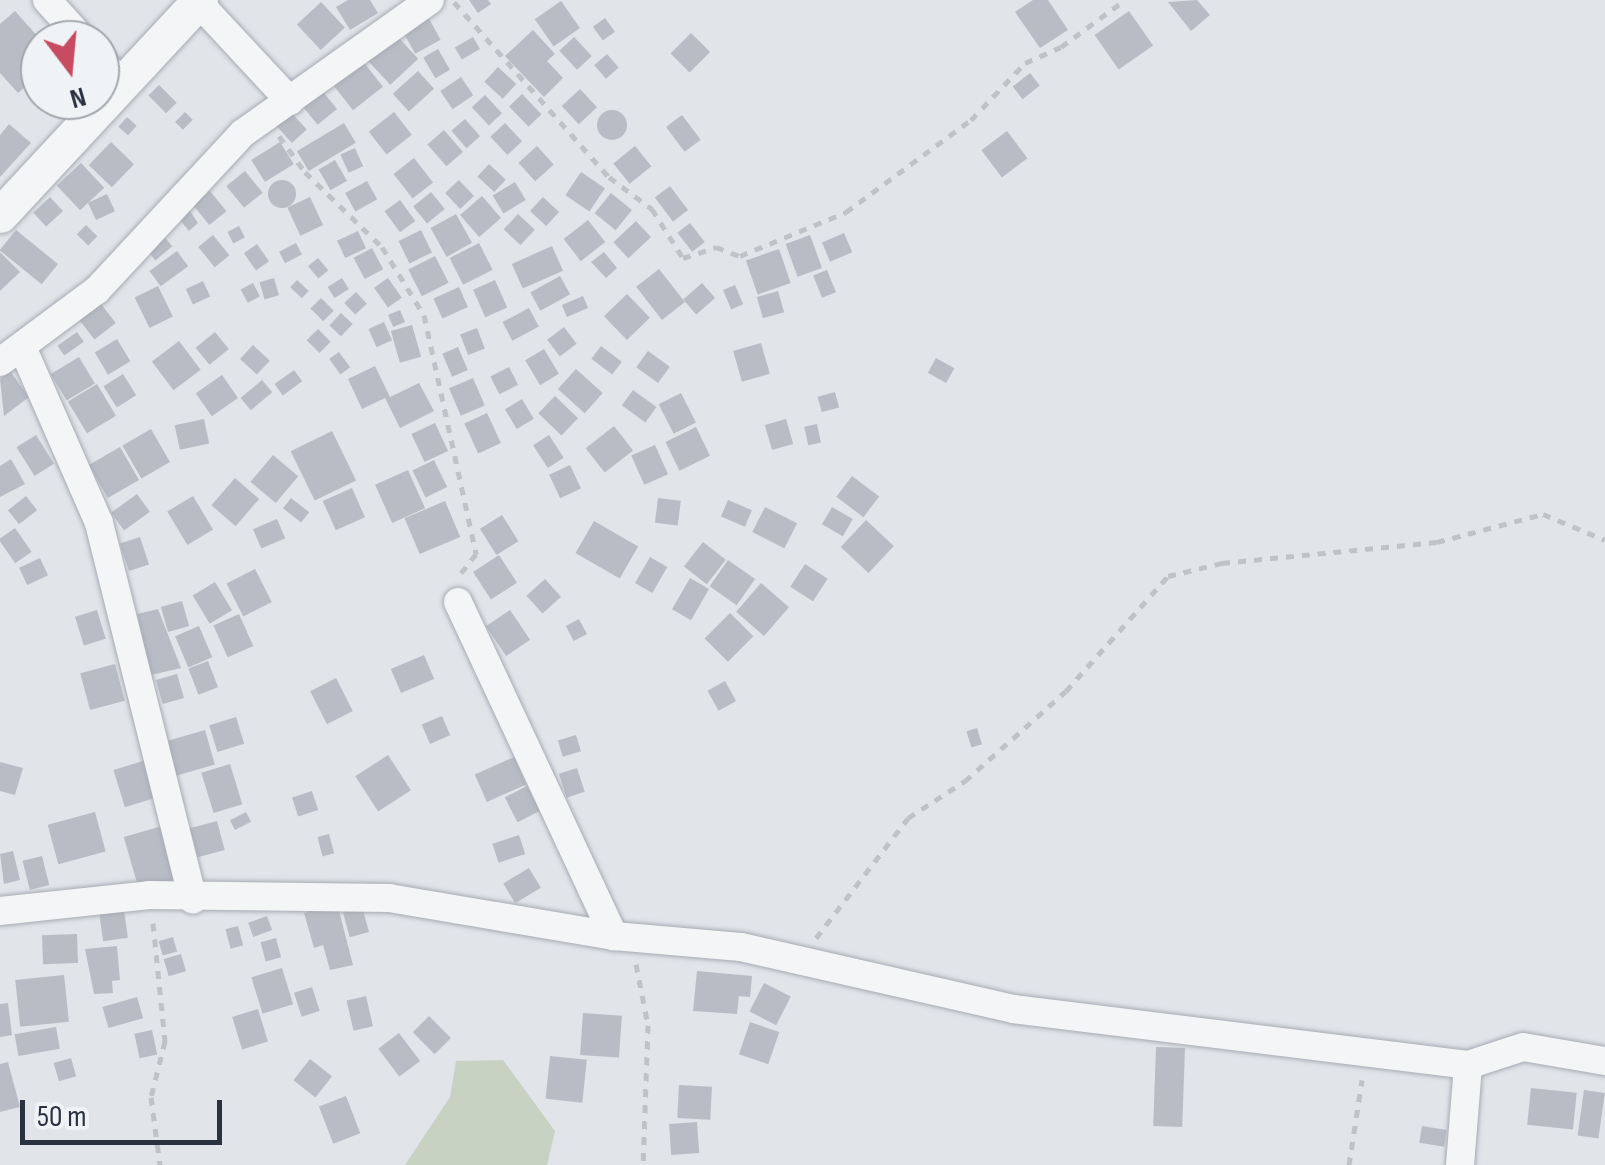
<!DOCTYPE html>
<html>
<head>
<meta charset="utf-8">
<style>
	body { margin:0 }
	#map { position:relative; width:1605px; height:1165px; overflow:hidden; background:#e1e4e9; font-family:"Sofia Sans Condensed",sans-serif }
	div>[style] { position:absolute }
	.green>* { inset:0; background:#c7d2c2 }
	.building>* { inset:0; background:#b8bdc5; transform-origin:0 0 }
	.round { border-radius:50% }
	.path>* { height:5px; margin-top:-2.5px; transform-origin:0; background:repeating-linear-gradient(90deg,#bfc2c7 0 8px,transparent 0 16px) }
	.roads { filter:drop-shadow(0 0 2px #a6abb3) drop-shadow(0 0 2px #a6abb3) }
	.minor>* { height:28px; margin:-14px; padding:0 14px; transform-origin:14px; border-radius:14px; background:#f3f5f7 }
	.tertiary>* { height:35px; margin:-17.5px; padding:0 17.5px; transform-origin:17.5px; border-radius:17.5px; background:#f3f5f7 }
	span { translate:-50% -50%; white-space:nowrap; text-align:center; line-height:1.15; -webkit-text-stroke:9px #f0f3f6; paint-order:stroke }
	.north { position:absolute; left:20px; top:20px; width:100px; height:100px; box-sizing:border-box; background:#f0f3f6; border:2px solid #a1a6ad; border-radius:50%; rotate:164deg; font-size:28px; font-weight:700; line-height:40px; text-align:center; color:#2a323f }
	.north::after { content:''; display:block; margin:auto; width:35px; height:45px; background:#c74c62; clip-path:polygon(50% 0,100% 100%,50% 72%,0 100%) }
	.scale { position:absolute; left:20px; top:1100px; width:202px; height:45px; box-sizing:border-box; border:5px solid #2a323f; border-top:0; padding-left:12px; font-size:30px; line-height:35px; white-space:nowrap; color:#2a323f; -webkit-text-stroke:8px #f0f3f6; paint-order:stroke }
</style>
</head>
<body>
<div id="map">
	<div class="green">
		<i style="clip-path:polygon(503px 1060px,555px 1131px,547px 1165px,405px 1165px,450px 1097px,456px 1061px)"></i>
	</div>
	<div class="building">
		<i style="clip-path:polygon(348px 0,370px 0,378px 13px,350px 30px,336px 7px)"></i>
		<i style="clip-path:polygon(469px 0,488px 0,491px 4px,478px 13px)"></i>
		<i style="clip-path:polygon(1033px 0,1048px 0,1068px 30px,1040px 48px,1015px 12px)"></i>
		<i style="clip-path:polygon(1197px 0,1210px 15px,1191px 31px,1168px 2px)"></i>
		<i style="left:561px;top:1px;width:33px;height:32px;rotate:55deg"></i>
		<i style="left:321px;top:2px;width:35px;height:33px;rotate:47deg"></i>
		<i style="clip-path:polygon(15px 11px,40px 39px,40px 74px,18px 93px,0 73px,0 24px)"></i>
		<i style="left:1129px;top:11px;width:42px;height:42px;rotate:55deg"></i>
		<i style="left:428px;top:17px;width:26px;height:29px;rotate:61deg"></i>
		<i style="left:605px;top:18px;width:17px;height:15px;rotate:54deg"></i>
		<i style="clip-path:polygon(533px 30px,555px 54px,547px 61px,563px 78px,544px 97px,505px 56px)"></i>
		<i style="left:691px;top:33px;width:27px;height:29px;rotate:45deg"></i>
		<i style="left:395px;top:34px;width:34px;height:38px;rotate:47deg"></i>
		<i style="left:473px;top:37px;width:14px;height:21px;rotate:60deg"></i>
		<i style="left:574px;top:37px;width:26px;height:20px;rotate:47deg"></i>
		<i style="left:438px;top:49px;width:24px;height:17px;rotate:60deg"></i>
		<i style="left:607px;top:54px;width:18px;height:17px;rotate:49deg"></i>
		<i style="left:362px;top:60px;width:34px;height:38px;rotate:52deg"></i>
		<i style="left:498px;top:67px;width:25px;height:20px;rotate:43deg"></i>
		<i style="left:418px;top:71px;width:24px;height:34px;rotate:48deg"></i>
		<i style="left:1030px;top:73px;width:16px;height:22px;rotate:52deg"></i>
		<i style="left:461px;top:77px;width:22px;height:25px;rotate:56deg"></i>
		<i style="left:159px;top:85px;width:25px;height:15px;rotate:45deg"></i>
		<i style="left:320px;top:88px;width:27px;height:25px;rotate:51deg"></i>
		<i style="left:580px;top:89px;width:25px;height:25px;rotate:47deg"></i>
		<i style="left:522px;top:94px;width:28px;height:18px;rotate:46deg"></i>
		<i style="left:485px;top:95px;width:25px;height:18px;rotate:47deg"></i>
		<i class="round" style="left:597px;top:110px;width:30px;height:30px"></i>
		<i style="left:290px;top:111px;width:25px;height:20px;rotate:48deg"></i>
		<i style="left:185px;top:112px;width:11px;height:14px;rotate:45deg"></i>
		<i style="left:394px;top:112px;width:29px;height:32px;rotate:52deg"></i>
		<i style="left:682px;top:115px;width:31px;height:20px;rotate:53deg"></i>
		<i style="left:127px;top:117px;width:13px;height:13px;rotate:42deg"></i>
		<i style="left:465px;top:119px;width:23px;height:18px;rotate:49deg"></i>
		<i style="left:344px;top:123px;width:23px;height:55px;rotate:59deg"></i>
		<i style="left:505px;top:123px;width:25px;height:20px;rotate:47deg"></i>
		<i style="clip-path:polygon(9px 124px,31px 143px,0 177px,0 135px)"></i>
		<i style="left:444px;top:130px;width:29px;height:22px;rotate:49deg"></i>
		<i style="left:1007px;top:131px;width:34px;height:32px;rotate:53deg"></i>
		<i style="left:111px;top:142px;width:32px;height:32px;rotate:44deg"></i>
		<i style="left:280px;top:142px;width:26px;height:34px;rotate:58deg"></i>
		<i style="left:537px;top:146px;width:25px;height:25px;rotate:48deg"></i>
		<i style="left:635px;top:146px;width:26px;height:28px;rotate:51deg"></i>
		<i style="left:355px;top:148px;width:20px;height:16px;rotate:66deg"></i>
		<i style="left:414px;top:158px;width:31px;height:26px;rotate:52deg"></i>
		<i style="left:335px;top:160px;width:24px;height:19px;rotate:60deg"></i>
		<i style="left:81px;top:163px;width:34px;height:33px;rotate:47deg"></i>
		<i style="left:489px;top:164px;width:23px;height:17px;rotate:43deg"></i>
		<i style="left:245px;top:171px;width:28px;height:24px;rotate:51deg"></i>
		<i style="left:581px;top:172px;width:29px;height:28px;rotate:34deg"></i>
		<i class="round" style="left:268px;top:180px;width:28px;height:28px"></i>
		<i style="left:459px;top:180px;width:22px;height:19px;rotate:47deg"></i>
		<i style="left:367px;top:181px;width:21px;height:25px;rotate:61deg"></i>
		<i style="left:515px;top:182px;width:21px;height:26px;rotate:59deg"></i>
		<i style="left:670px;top:186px;width:30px;height:19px;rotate:53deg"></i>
		<i style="left:210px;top:191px;width:26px;height:22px;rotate:51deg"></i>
		<i style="left:431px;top:192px;width:22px;height:23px;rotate:51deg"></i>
		<i style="left:611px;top:193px;width:27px;height:26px;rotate:39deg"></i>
		<i style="left:107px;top:194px;width:19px;height:21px;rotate:65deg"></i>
		<i style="left:482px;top:196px;width:29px;height:29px;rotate:49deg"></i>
		<i style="left:50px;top:197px;width:19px;height:23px;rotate:47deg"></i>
		<i style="left:310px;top:197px;width:31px;height:25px;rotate:65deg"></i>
		<i style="left:543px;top:197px;width:22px;height:19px;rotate:43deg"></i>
		<i style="left:400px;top:200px;width:26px;height:19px;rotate:54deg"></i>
		<i style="clip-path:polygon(190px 211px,198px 223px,189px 231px,179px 219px)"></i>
		<i style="left:456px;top:214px;width:33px;height:29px;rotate:61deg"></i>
		<i style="left:518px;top:214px;width:23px;height:21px;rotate:43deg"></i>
		<i style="left:588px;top:220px;width:28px;height:31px;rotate:52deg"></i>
		<i style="left:636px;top:221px;width:22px;height:31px;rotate:47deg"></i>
		<i style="left:690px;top:223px;width:24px;height:16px;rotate:52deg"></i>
		<i style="left:86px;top:225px;width:16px;height:13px;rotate:45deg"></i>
		<i style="left:239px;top:226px;width:13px;height:13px;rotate:63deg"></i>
		<i style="left:16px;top:230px;width:54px;height:26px;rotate:39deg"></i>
		<i style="left:421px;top:230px;width:25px;height:25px;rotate:64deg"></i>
		<i style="left:358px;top:231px;width:19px;height:23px;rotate:65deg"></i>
		<i style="left:844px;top:233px;width:21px;height:24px;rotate:67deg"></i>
		<i style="left:162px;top:234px;width:16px;height:22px;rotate:50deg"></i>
		<i style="left:213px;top:235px;width:26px;height:19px;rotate:51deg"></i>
		<i style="left:810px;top:235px;width:35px;height:26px;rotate:70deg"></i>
		<i style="left:296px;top:243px;width:13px;height:19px;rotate:63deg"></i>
		<i style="left:479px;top:243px;width:30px;height:33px;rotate:63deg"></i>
		<i style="left:257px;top:244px;width:21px;height:16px;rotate:55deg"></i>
		<i style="left:552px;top:246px;width:27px;height:44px;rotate:66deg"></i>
		<i style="left:372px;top:248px;width:24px;height:21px;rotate:62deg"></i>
		<i style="left:779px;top:249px;width:36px;height:35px;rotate:71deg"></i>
		<i style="left:177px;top:251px;width:19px;height:34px;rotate:54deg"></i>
		<i style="clip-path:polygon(0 252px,20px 272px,0 291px)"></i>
		<i style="clip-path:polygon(604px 252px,617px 268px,606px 278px,591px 262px)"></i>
		<i style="left:435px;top:256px;width:30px;height:30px;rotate:63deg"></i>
		<i style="left:318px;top:258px;width:16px;height:13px;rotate:50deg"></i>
		<i style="left:659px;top:269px;width:42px;height:29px;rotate:52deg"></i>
		<i style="left:827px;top:270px;width:24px;height:15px;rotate:68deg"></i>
		<i style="left:560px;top:276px;width:21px;height:34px;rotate:61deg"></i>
		<i style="left:274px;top:278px;width:18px;height:15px;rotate:74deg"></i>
		<i style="left:342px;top:278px;width:13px;height:17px;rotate:58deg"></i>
		<i style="left:388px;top:278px;width:24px;height:17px;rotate:55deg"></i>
		<i style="left:297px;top:280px;width:16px;height:10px;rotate:43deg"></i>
		<i style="left:495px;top:280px;width:30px;height:24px;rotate:66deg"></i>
		<i style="left:203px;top:281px;width:17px;height:19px;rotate:65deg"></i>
		<i style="left:253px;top:283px;width:15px;height:14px;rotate:62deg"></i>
		<i style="left:702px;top:283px;width:20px;height:25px;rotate:49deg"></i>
		<i style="left:735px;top:285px;width:21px;height:13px;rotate:67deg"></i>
		<i style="left:158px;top:286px;width:34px;height:26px;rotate:64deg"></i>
		<i style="left:459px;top:287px;width:22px;height:28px;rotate:66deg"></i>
		<i style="left:778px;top:291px;width:22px;height:22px;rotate:74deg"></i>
		<i style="left:356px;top:292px;width:16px;height:16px;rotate:47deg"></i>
		<i style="left:627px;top:294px;width:33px;height:32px;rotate:46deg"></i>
		<i style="left:583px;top:296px;width:13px;height:23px;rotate:67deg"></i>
		<i style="left:321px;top:298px;width:18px;height:15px;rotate:45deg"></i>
		<i style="left:101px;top:304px;width:24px;height:27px;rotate:52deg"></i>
		<i style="left:529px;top:308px;width:21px;height:30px;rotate:62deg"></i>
		<i style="left:400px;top:310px;width:13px;height:13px;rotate:67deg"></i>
		<i style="left:341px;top:313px;width:16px;height:17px;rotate:43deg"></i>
		<i style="left:384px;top:322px;width:20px;height:17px;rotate:66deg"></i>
		<i style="left:412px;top:325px;width:33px;height:22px;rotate:74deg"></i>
		<i style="left:564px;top:327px;width:21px;height:21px;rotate:53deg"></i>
		<i style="left:477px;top:328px;width:22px;height:18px;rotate:69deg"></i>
		<i style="left:318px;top:329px;width:18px;height:16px;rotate:45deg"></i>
		<i style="left:77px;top:332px;width:12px;height:24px;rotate:55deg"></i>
		<i style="left:215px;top:332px;width:22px;height:25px;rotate:51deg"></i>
		<i style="left:117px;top:339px;width:26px;height:26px;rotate:59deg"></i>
		<i style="left:179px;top:341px;width:36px;height:34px;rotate:53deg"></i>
		<i style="left:761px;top:343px;width:32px;height:29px;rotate:74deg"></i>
		<i style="left:253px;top:345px;width:23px;height:19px;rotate:43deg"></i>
		<i style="left:601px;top:346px;width:26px;height:16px;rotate:37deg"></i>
		<i style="left:458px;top:347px;width:25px;height:17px;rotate:67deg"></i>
		<i style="left:544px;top:349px;width:29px;height:22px;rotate:59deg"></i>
		<i style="left:648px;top:351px;width:27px;height:20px;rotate:36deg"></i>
		<i style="left:339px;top:352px;width:19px;height:12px;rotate:54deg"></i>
		<i style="left:79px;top:357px;width:31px;height:33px;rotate:59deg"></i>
		<i style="left:936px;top:358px;width:21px;height:17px;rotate:29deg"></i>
		<i style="clip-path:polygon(375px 366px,390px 397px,419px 383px,434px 411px,400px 428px,385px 398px,362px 409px,348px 379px)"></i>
		<i style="left:509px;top:367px;width:20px;height:21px;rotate:63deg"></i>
		<i style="left:576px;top:369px;width:36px;height:27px;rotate:42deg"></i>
		<i style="left:294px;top:370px;width:14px;height:24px;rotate:54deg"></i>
		<i style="clip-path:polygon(10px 371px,29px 397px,4px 416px,0 379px)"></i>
		<i style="left:123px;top:374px;width:25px;height:23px;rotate:58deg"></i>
		<i style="left:222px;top:375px;width:28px;height:32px;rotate:55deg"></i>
		<i style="left:473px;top:378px;width:30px;height:26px;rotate:67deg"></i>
		<i style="left:262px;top:380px;width:16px;height:28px;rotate:50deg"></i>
		<i style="left:97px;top:384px;width:37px;height:34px;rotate:59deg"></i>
		<i style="left:633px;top:390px;width:29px;height:19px;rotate:36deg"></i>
		<i style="left:835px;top:392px;width:16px;height:18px;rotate:75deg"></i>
		<i style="left:681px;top:393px;width:33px;height:25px;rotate:63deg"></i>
		<i style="left:555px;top:396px;width:32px;height:24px;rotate:44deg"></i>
		<i style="left:522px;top:399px;width:23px;height:20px;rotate:59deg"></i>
		<i style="left:487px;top:413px;width:33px;height:25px;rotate:65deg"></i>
		<i style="left:204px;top:419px;width:25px;height:30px;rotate:78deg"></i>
		<i style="left:786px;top:419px;width:26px;height:22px;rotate:74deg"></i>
		<i style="left:435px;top:423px;width:31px;height:26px;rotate:65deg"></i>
		<i style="left:817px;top:424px;width:19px;height:13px;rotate:78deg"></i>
		<i style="left:614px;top:426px;width:31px;height:36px;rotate:52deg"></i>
		<i style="left:696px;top:427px;width:32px;height:34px;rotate:64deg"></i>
		<i style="left:151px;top:429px;width:38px;height:33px;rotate:60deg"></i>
		<i style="left:332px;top:431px;width:55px;height:46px;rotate:64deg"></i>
		<i style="left:36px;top:435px;width:34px;height:23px;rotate:58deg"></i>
		<i style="left:549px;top:435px;width:27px;height:19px;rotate:57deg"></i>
		<i style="left:655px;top:445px;width:32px;height:26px;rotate:66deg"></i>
		<i style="left:120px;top:447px;width:38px;height:36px;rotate:60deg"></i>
		<i style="left:273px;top:455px;width:33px;height:35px;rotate:40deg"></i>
		<i style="clip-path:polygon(11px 459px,25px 484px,0 497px,0 466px)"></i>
		<i style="left:434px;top:460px;width:30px;height:24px;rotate:64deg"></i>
		<i style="left:570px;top:465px;width:26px;height:23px;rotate:65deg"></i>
		<i style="left:408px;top:470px;width:42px;height:36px;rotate:66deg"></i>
		<i style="left:852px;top:476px;width:34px;height:26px;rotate:37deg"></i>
		<i style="left:235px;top:478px;width:32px;height:36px;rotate:41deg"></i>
		<i style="left:352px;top:488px;width:32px;height:32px;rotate:66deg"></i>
		<i style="left:137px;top:494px;width:22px;height:32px;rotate:54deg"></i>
		<i style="left:26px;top:496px;width:18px;height:23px;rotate:52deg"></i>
		<i style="left:193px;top:496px;width:39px;height:30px;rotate:59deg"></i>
		<i style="left:291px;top:498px;width:23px;height:13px;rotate:38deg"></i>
		<i style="left:658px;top:498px;width:23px;height:25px;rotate:7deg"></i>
		<i style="left:728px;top:500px;width:26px;height:18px;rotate:23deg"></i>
		<i style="left:445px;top:501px;width:39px;height:44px;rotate:67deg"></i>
		<i style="left:765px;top:507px;width:36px;height:28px;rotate:27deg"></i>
		<i style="left:832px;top:507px;width:24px;height:20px;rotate:30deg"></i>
		<i style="left:502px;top:515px;width:31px;height:26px;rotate:58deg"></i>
		<i style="left:277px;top:519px;width:21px;height:26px;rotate:67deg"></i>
		<i style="left:866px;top:520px;width:38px;height:37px;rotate:43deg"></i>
		<i style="left:594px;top:521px;width:51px;height:37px;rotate:30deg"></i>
		<i style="left:15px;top:528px;width:29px;height:20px;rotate:55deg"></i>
		<i style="left:140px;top:537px;width:29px;height:21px;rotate:72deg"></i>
		<i style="left:703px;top:542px;width:29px;height:31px;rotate:38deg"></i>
		<i style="left:499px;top:555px;width:33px;height:31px;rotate:57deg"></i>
		<i style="left:650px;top:557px;width:20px;height:30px;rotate:30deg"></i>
		<i style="left:40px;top:558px;width:19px;height:23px;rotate:65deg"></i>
		<i style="left:728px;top:560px;width:33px;height:32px;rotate:35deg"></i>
		<i style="left:805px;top:564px;width:27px;height:27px;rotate:33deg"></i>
		<i style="left:255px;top:569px;width:37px;height:32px;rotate:63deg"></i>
		<i style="left:690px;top:578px;width:22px;height:36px;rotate:30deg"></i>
		<i style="left:545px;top:579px;width:24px;height:25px;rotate:48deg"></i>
		<i style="left:215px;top:582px;width:33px;height:26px;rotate:59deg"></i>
		<i style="left:761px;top:583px;width:37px;height:38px;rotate:41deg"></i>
		<i style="left:182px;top:601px;width:26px;height:22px;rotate:74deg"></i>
		<i style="clip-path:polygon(158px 609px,181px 668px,151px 675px,137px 614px)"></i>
		<i style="left:97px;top:610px;width:30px;height:23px;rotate:73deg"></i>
		<i style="left:510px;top:610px;width:36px;height:29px;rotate:56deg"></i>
		<i style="left:730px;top:613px;width:33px;height:36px;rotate:45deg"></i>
		<i style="left:239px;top:614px;width:35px;height:28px;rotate:66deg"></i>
		<i style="left:579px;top:619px;width:17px;height:15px;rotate:62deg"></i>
		<i style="left:199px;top:626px;width:34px;height:26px;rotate:67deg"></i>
		<i style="left:424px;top:655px;width:26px;height:36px;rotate:67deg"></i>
		<i style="left:208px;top:661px;width:28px;height:21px;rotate:69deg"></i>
		<i style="left:115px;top:664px;width:38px;height:36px;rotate:75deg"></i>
		<i style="left:177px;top:674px;width:25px;height:22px;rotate:74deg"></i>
		<i style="left:336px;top:678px;width:37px;height:29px;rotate:63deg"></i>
		<i style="left:725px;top:681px;width:23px;height:20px;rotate:61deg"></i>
		<i style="left:442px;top:716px;width:21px;height:22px;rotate:67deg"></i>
		<i style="left:236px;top:717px;width:28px;height:28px;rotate:73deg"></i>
		<i style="left:977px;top:728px;width:17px;height:11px;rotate:73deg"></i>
		<i style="left:205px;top:730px;width:36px;height:44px;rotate:74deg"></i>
		<i style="left:576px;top:735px;width:17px;height:19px;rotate:73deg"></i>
		<i style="left:388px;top:755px;width:42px;height:39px;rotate:57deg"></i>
		<i style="left:514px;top:757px;width:30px;height:43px;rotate:66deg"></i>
		<i style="left:146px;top:760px;width:39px;height:34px;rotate:73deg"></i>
		<i style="clip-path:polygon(0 762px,23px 768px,15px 795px,0 791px)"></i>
		<i style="left:230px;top:764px;width:42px;height:30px;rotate:73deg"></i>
		<i style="left:577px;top:768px;width:25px;height:19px;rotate:72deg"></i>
		<i style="left:527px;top:786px;width:28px;height:25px;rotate:63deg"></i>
		<i style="left:312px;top:791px;width:20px;height:21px;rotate:72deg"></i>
		<i style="left:95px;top:812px;width:41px;height:49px;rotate:75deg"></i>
		<i style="left:246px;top:812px;width:11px;height:18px;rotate:63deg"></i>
		<i style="left:217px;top:821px;width:30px;height:28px;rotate:75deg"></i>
		<i style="left:169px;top:824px;width:56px;height:47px;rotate:74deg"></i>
		<i style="left:329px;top:834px;width:20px;height:12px;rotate:75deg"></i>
		<i style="left:519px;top:835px;width:20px;height:28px;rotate:72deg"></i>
		<i style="clip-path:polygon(13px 851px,20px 880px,4px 884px,0 854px)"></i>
		<i style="left:42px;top:856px;width:30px;height:20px;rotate:76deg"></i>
		<i style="left:529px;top:868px;width:23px;height:30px;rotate:59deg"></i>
		<i style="clip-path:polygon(337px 903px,353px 965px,330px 970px,323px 945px,314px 948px,304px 913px)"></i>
		<i style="left:362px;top:906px;width:27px;height:20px;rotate:75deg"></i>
		<i style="left:124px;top:910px;width:28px;height:25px;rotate:82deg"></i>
		<i style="left:267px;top:916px;width:15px;height:20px;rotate:70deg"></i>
		<i style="left:238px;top:926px;width:20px;height:13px;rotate:75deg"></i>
		<i style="left:77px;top:934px;width:29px;height:35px;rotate:88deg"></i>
		<i style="left:173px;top:937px;width:15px;height:15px;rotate:74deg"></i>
		<i style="left:276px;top:938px;width:20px;height:16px;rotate:75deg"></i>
		<i style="clip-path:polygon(117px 946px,120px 980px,112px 981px,113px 993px,94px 994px,85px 949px)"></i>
		<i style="left:181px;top:954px;width:18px;height:18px;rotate:74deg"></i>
		<i style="left:282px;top:968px;width:38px;height:32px;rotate:73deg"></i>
		<i style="clip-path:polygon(697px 971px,752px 976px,750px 997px,739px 996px,737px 1014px,693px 1011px)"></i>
		<i style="left:64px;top:975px;width:47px;height:49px;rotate:84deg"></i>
		<i style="left:764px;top:983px;width:30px;height:32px;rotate:27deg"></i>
		<i style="left:312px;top:987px;width:25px;height:19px;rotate:72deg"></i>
		<i style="left:366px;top:996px;width:31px;height:20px;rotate:77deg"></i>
		<i style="left:137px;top:997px;width:22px;height:36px;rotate:74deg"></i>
		<i style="clip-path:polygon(8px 1003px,12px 1035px,0 1037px,0 1004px)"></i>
		<i style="left:258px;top:1009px;width:34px;height:27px;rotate:73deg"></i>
		<i style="left:583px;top:1013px;width:39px;height:42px;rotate:4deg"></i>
		<i style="left:429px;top:1016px;width:31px;height:23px;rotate:45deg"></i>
		<i style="left:750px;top:1022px;width:31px;height:34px;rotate:19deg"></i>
		<i style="left:56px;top:1027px;width:22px;height:42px;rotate:80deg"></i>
		<i style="left:152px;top:1030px;width:25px;height:18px;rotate:78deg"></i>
		<i style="left:399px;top:1033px;width:35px;height:26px;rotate:53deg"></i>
		<i style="left:1156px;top:1047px;width:29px;height:79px;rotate:2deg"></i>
		<i style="left:550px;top:1056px;width:37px;height:43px;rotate:6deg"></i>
		<i style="left:71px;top:1058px;width:19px;height:18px;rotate:74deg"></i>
		<i style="left:310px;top:1059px;width:28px;height:27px;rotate:38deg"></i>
		<i style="clip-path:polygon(8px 1062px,20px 1107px,0 1112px,0 1064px)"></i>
		<i style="left:679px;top:1085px;width:33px;height:33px;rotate:3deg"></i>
		<i style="left:1531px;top:1088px;width:46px;height:37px;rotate:6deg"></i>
		<i style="left:1584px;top:1090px;width:21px;height:46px;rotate:8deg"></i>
		<i style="left:346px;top:1096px;width:40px;height:29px;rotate:69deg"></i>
		<i style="left:697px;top:1122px;width:31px;height:28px;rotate:86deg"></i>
		<i style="left:1422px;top:1126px;width:25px;height:17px;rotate:9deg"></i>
	</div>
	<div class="path">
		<i style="left:454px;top:2px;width:234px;rotate:48.5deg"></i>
		<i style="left:609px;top:177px;width:54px;rotate:36.7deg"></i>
		<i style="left:652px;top:209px;width:58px;rotate:57.7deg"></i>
		<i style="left:683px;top:258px;width:35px;rotate:-18deg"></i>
		<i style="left:716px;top:247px;width:26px;rotate:21deg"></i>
		<i style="left:740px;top:256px;width:115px;rotate:-22.5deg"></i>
		<i style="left:846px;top:212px;width:155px;rotate:-36.4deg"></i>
		<i style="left:971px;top:120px;width:79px;rotate:-46.5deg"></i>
		<i style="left:1025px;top:63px;width:39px;rotate:-24deg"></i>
		<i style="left:1061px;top:47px;width:79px;rotate:-36.3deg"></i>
		<i style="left:279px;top:136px;width:44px;rotate:54.2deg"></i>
		<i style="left:305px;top:172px;width:107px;rotate:44.2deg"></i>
		<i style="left:382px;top:247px;width:80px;rotate:58.3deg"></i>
		<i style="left:424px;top:315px;width:245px;rotate:77.7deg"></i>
		<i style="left:476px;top:554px;width:28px;rotate:128deg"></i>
		<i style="left:153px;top:923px;width:119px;rotate:84.2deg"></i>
		<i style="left:165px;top:1041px;width:58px;rotate:104deg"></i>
		<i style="left:151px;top:1097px;width:69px;rotate:82.5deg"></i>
		<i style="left:816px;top:938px;width:151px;rotate:-52.5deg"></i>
		<i style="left:908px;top:818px;width:68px;rotate:-33deg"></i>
		<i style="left:965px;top:781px;width:135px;rotate:-41.7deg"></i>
		<i style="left:1066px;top:691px;width:154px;rotate:-48.4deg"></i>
		<i style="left:1168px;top:576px;width:56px;rotate:-13.5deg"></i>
		<i style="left:1222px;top:563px;width:216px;rotate:-5.6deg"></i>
		<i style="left:1437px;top:542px;width:110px;rotate:-14.8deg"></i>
		<i style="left:1543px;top:514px;width:67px;rotate:22.8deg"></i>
		<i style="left:636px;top:964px;width:62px;rotate:78.9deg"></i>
		<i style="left:648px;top:1025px;width:140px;rotate:92deg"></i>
		<i style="left:1349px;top:1165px;width:86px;rotate:-81.3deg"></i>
	</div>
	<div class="roads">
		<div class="minor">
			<i style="left:47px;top:0;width:54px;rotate:48deg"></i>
			<i style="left:198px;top:2px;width:135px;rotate:47.1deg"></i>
			<i style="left:100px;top:59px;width:33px;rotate:49deg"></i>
			<i style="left:23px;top:349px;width:190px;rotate:66.4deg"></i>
			<i style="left:99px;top:523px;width:388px;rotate:76deg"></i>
			<i style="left:0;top:362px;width:121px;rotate:-36.6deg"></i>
			<i style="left:97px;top:290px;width:214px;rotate:-47.1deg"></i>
			<i style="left:243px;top:133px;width:229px;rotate:-35.4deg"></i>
			<i style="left:458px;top:602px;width:369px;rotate:65deg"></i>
			<i style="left:0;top:911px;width:150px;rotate:-6.1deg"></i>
			<i style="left:149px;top:895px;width:240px;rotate:0.7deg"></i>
			<i style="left:389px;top:898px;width:228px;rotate:9.6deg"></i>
			<i style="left:614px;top:936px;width:127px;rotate:5deg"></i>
			<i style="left:741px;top:947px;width:279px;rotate:12.8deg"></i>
			<i style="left:1013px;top:1009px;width:458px;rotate:7deg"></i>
			<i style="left:1468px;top:1065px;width:58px;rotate:-18.1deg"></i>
			<i style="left:1523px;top:1047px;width:83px;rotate:9.7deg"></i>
			<i style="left:1460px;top:1165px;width:100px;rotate:-85.4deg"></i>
		</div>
		<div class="tertiary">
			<i style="left:0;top:215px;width:294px;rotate:-47.1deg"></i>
		</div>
	</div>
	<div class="north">N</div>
	<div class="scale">50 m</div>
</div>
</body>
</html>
